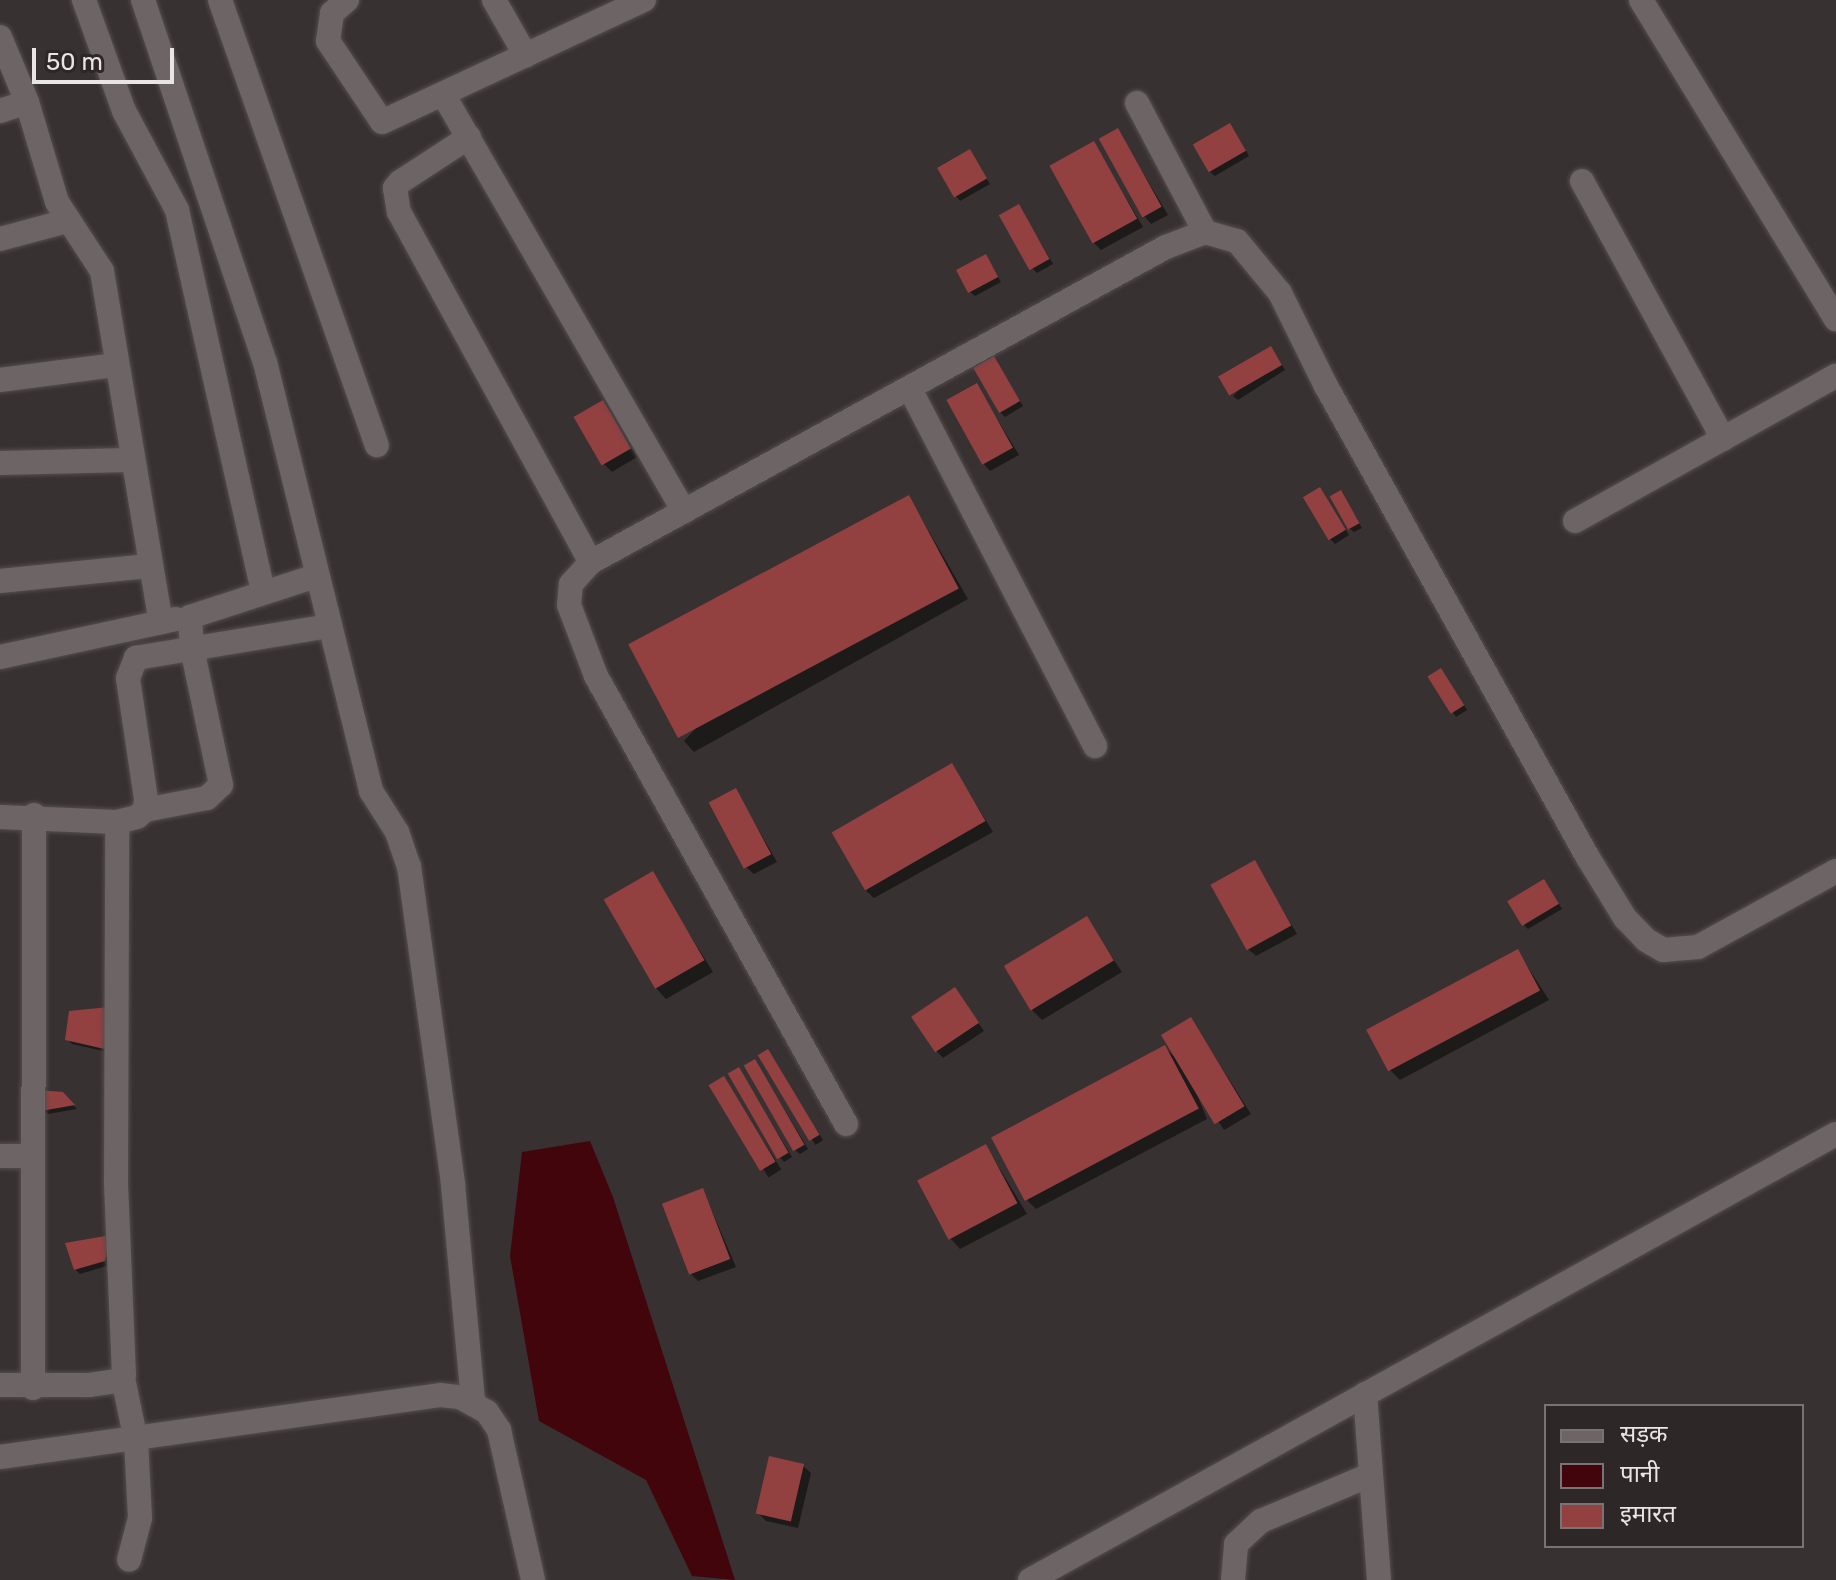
<!DOCTYPE html>
<html>
<head>
<meta charset="utf-8">
<style>
	body { margin:0 }
	#map { position:relative; width:1836px; height:1580px; overflow:hidden; background:#383131; font-family:Rubik,"Noto Sans Devanagari",sans-serif }
	div>[style] { position:absolute }
	.water>* { inset:0; background:#42050c }
	.shadow>* { inset:0; background:#0007; transform-origin:0 0 }
	.building>* { inset:0; background:#934041; transform-origin:0 0 }
	.roads { filter:drop-shadow(0 0 2px #544e4e) drop-shadow(0 0 2px #544e4e) }
	.minor>* { height:24px; margin:-12px; padding:0 12px; transform-origin:12px; border-radius:12px; background:#6d6565 }
	span { translate:-50% -50%; white-space:nowrap; text-align:center; line-height:1.15; -webkit-text-stroke:6px #2e2727; paint-order:stroke }
	.legend { position:absolute; left:1544px; top:1404px; width:260px; height:144px; box-sizing:border-box; background:#2e2727; border:2px solid #797373; margin:0; padding:10px 14px; list-style:none; font-size:24px; color:#e9e5e4 }
	.legend li { display:flex; align-items:center; gap:16px; height:40px }
	.legend b { width:40px; border:2px solid #797373 }
	.scale { position:absolute; left:32px; top:48px; width:142px; height:36px; box-sizing:border-box; border:4px solid #e9e5e4; border-top:0; padding-left:10px; font-size:24px; line-height:28px; white-space:nowrap; color:#e9e5e4; -webkit-text-stroke:6px #2e2727; paint-order:stroke }
</style>
</head>
<body>
<div id="map">
	<div class="water">
		<i style="clip-path:polygon(590px 1141px,613px 1197px,735px 1580px,692px 1576px,646px 1480px,539px 1421px,510px 1256px,522px 1152px)"></i>
	</div>
	<div class="shadow">
		<i style="clip-path:polygon(1234px 130px,1249px 156px,1215px 176px,1210px 172px)"></i>
		<i style="clip-path:polygon(1118px 131px,1168px 215px,1151px 224px,1144px 216px)"></i>
		<i style="clip-path:polygon(1094px 144px,1143px 227px,1101px 250px,1094px 243px)"></i>
		<i style="clip-path:polygon(970px 151px,990px 184px,960px 201px,956px 196px)"></i>
		<i style="clip-path:polygon(1019px 206px,1053px 264px,1037px 273px,1032px 268px)"></i>
		<i style="clip-path:polygon(986px 256px,1001px 282px,975px 296px,970px 292px)"></i>
		<i style="clip-path:polygon(1275px 353px,1285px 370px,1238px 400px,1233px 396px)"></i>
		<i style="clip-path:polygon(993px 358px,1023px 406px,1005px 417px,1000px 412px)"></i>
		<i style="clip-path:polygon(976px 385px,1019px 455px,990px 471px,983px 463px)"></i>
		<i style="clip-path:polygon(603px 403px,637px 457px,612px 472px,604px 464px)"></i>
		<i style="clip-path:polygon(1320px 490px,1349px 535px,1335px 544px,1330px 539px)"></i>
		<i style="clip-path:polygon(1341px 492px,1362px 528px,1354px 532px,1349px 528px)"></i>
		<i style="clip-path:polygon(909px 497px,968px 599px,694px 752px,684px 741px)"></i>
		<i style="clip-path:polygon(1445px 675px,1467px 710px,1456px 717px,1430px 677px)"></i>
		<i style="clip-path:polygon(952px 765px,993px 832px,874px 898px,863px 888px)"></i>
		<i style="clip-path:polygon(736px 791px,777px 862px,754px 874px,746px 867px)"></i>
		<i style="clip-path:polygon(1255px 863px,1297px 934px,1256px 956px,1248px 949px)"></i>
		<i style="clip-path:polygon(652px 874px,713px 972px,666px 999px,656px 988px)"></i>
		<i style="clip-path:polygon(1544px 881px,1562px 909px,1528px 929px,1523px 924px)"></i>
		<i style="clip-path:polygon(1086px 919px,1122px 972px,1042px 1020px,1032px 1010px)"></i>
		<i style="clip-path:polygon(1518px 952px,1549px 1000px,1400px 1080px,1390px 1070px)"></i>
		<i style="clip-path:polygon(955px 990px,984px 1031px,943px 1058px,936px 1050px)"></i>
		<i style="clip-path:polygon(71px 1013px,112px 1053px,72px 1044px,67px 1039px)"></i>
		<i style="clip-path:polygon(1191px 1019px,1251px 1114px,1224px 1130px,1191px 1080px,1207px 1119px,1036px 1209px,1026px 1199px,1165px 1048px,1177px 1059px)"></i>
		<i style="left:768px;top:1052px;width:104px;height:9px;rotate:58deg"></i>
		<i style="clip-path:polygon(759px 1067px,808px 1149px,800px 1154px,795px 1150px)"></i>
		<i style="clip-path:polygon(739px 1070px,792px 1157px,784px 1162px,780px 1157px)"></i>
		<i style="left:724px;top:1078px;width:108px;height:15px;rotate:58deg"></i>
		<i style="clip-path:polygon(62px 1094px,77px 1109px,48px 1114px,43px 1110px)"></i>
		<i style="clip-path:polygon(986px 1146px,1027px 1214px,960px 1249px,950px 1238px)"></i>
		<i style="clip-path:polygon(703px 1190px,736px 1267px,698px 1281px,690px 1273px)"></i>
		<i style="clip-path:polygon(110px 1237px,110px 1265px,80px 1274px,75px 1269px)"></i>
		<i style="clip-path:polygon(803px 1466px,811px 1473px,798px 1528px,766px 1521px,758px 1513px)"></i>
	</div>
	<div class="building">
		<i style="left:1230px;top:123px;width:32px;height:43px;rotate:60deg"></i>
		<i style="left:1118px;top:128px;width:90px;height:22px;rotate:61deg"></i>
		<i style="left:1094px;top:141px;width:89px;height:51px;rotate:61deg"></i>
		<i style="left:970px;top:149px;width:34px;height:38px;rotate:60deg"></i>
		<i style="left:1019px;top:204px;width:63px;height:23px;rotate:61deg"></i>
		<i style="left:986px;top:254px;width:26px;height:34px;rotate:62deg"></i>
		<i style="left:1271px;top:346px;width:22px;height:61px;rotate:60deg"></i>
		<i style="left:994px;top:356px;width:52px;height:24px;rotate:60deg"></i>
		<i style="left:977px;top:383px;width:74px;height:35px;rotate:61deg"></i>
		<i style="left:603px;top:400px;width:56px;height:34px;rotate:60deg"></i>
		<i style="left:1320px;top:487px;width:50px;height:20px;rotate:59deg"></i>
		<i style="left:1341px;top:490px;width:38px;height:13px;rotate:61deg"></i>
		<i style="left:909px;top:495px;width:106px;height:318px;rotate:62deg"></i>
		<i style="left:1441px;top:668px;width:44px;height:16px;rotate:58deg"></i>
		<i style="left:952px;top:763px;width:67px;height:139px;rotate:60deg"></i>
		<i style="left:736px;top:788px;width:75px;height:31px;rotate:62deg"></i>
		<i style="left:1255px;top:860px;width:75px;height:51px;rotate:61deg"></i>
		<i style="left:653px;top:871px;width:103px;height:57px;rotate:60deg"></i>
		<i style="left:1544px;top:879px;width:29px;height:43px;rotate:59deg"></i>
		<i style="left:1087px;top:916px;width:52px;height:97px;rotate:59deg"></i>
		<i style="left:1518px;top:949px;width:47px;height:172px;rotate:62deg"></i>
		<i style="left:955px;top:987px;width:43px;height:53px;rotate:56deg"></i>
		<i style="clip-path:polygon(109px 1007px,109px 1050px,65px 1040px,69px 1011px)"></i>
		<i style="left:1191px;top:1017px;width:104px;height:35px;rotate:59deg"></i>
		<i style="left:1165px;top:1045px;width:72px;height:197px;rotate:62deg"></i>
		<i style="left:768px;top:1049px;width:100px;height:12px;rotate:59deg"></i>
		<i style="left:755px;top:1059px;width:99px;height:13px;rotate:60deg"></i>
		<i style="left:739px;top:1067px;width:99px;height:13px;rotate:60deg"></i>
		<i style="left:724px;top:1076px;width:100px;height:18px;rotate:59deg"></i>
		<i style="clip-path:polygon(37px 1090px,63px 1092px,75px 1105px,41px 1111px)"></i>
		<i style="left:986px;top:1144px;width:67px;height:78px;rotate:62deg"></i>
		<i style="left:703px;top:1188px;width:76px;height:44px;rotate:69deg"></i>
		<i style="clip-path:polygon(111px 1235px,105px 1261px,74px 1270px,65px 1243px)"></i>
		<i style="left:769px;top:1456px;width:36px;height:59px;rotate:13deg"></i>
	</div>
	<div class="roads">
		<div class="minor">
			<i style="left:84px;top:0;width:118px;rotate:70.2deg"></i>
			<i style="left:124px;top:111px;width:112px;rotate:61.8deg"></i>
			<i style="left:177px;top:210px;width:391px;rotate:77.3deg"></i>
			<i style="left:143px;top:0;width:382px;rotate:71.4deg"></i>
			<i style="left:265px;top:362px;width:442px;rotate:76.1deg"></i>
			<i style="left:371px;top:791px;width:49px;rotate:57.6deg"></i>
			<i style="left:397px;top:832px;width:36px;rotate:71deg"></i>
			<i style="left:409px;top:866px;width:322px;rotate:82.1deg"></i>
			<i style="left:453px;top:1185px;width:217px;rotate:84.7deg"></i>
			<i style="left:220px;top:0;width:472px;rotate:70.6deg"></i>
			<i style="left:347px;top:0;width:20px;rotate:139deg"></i>
			<i style="left:332px;top:13px;width:28px;rotate:98deg"></i>
			<i style="left:328px;top:41px;width:97px;rotate:56.3deg"></i>
			<i style="left:382px;top:122px;width:289px;rotate:-25deg"></i>
			<i style="left:494px;top:0;width:64px;rotate:60.3deg"></i>
			<i style="left:1641px;top:0;width:374px;rotate:58.6deg"></i>
			<i style="left:0;top:37px;width:70px;rotate:67.4deg"></i>
			<i style="left:27px;top:102px;width:104px;rotate:73.3deg"></i>
			<i style="left:57px;top:202px;width:82px;rotate:56.9deg"></i>
			<i style="left:102px;top:271px;width:356px;rotate:80.5deg"></i>
			<i style="left:443px;top:94px;width:482px;rotate:60deg"></i>
			<i style="left:1137px;top:103px;width:146px;rotate:62.2deg"></i>
			<i style="left:0;top:111px;width:28px;rotate:-18deg"></i>
			<i style="left:469px;top:137px;width:82px;rotate:146.9deg"></i>
			<i style="left:400px;top:182px;width:8px;rotate:130deg"></i>
			<i style="left:395px;top:188px;width:24px;rotate:81deg"></i>
			<i style="left:399px;top:212px;width:399px;rotate:61.3deg"></i>
			<i style="left:1582px;top:181px;width:294px;rotate:61.3deg"></i>
			<i style="left:0;top:239px;width:69px;rotate:-15deg"></i>
			<i style="left:0;top:380px;width:117px;rotate:-7.4deg"></i>
			<i style="left:911px;top:391px;width:400px;rotate:62.6deg"></i>
			<i style="left:0;top:463px;width:130px;rotate:-1.3deg"></i>
			<i style="left:1575px;top:521px;width:299px;rotate:-29.1deg"></i>
			<i style="left:0;top:581px;width:149px;rotate:-5.8deg"></i>
			<i style="left:0;top:657px;width:180px;rotate:-12.2deg"></i>
			<i style="left:145px;top:810px;width:63px;rotate:-11deg"></i>
			<i style="left:207px;top:798px;width:19px;rotate:-43deg"></i>
			<i style="left:221px;top:785px;width:140px;rotate:-102deg"></i>
			<i style="left:192px;top:648px;width:31px;rotate:-94deg"></i>
			<i style="left:190px;top:617px;width:133px;rotate:-18deg"></i>
			<i style="left:0;top:817px;width:117px;rotate:2.4deg"></i>
			<i style="left:117px;top:822px;width:21px;rotate:-14deg"></i>
			<i style="left:137px;top:817px;width:11px;rotate:-41deg"></i>
			<i style="left:145px;top:810px;width:11px;rotate:-85deg"></i>
			<i style="left:146px;top:799px;width:122px;rotate:-98.5deg"></i>
			<i style="left:128px;top:678px;width:22px;rotate:-68deg"></i>
			<i style="left:136px;top:658px;width:196px;rotate:-9.4deg"></i>
			<i style="left:846px;top:1124px;width:513px;rotate:-119.16deg"></i>
			<i style="left:596px;top:676px;width:76px;rotate:-110.8deg"></i>
			<i style="left:569px;top:605px;width:21px;rotate:-85deg"></i>
			<i style="left:571px;top:584px;width:30px;rotate:-48deg"></i>
			<i style="left:591px;top:562px;width:656px;rotate:-28.72deg"></i>
			<i style="left:1166px;top:247px;width:42px;rotate:-21deg"></i>
			<i style="left:1205px;top:232px;width:33px;rotate:16deg"></i>
			<i style="left:1237px;top:241px;width:67px;rotate:50.4deg"></i>
			<i style="left:1280px;top:293px;width:104px;rotate:63.7deg"></i>
			<i style="left:1326px;top:386px;width:538px;rotate:60.96deg"></i>
			<i style="left:1587px;top:856px;width:73px;rotate:58.5deg"></i>
			<i style="left:1625px;top:918px;width:30px;rotate:46deg"></i>
			<i style="left:1646px;top:940px;width:20px;rotate:30deg"></i>
			<i style="left:1663px;top:950px;width:35px;rotate:-5deg"></i>
			<i style="left:1698px;top:947px;width:158px;rotate:-28.8deg"></i>
			<i style="left:0;top:1156px;width:30px"></i>
			<i style="left:123px;top:1378px;width:64px;rotate:78.3deg"></i>
			<i style="left:136px;top:1441px;width:77px;rotate:87deg"></i>
			<i style="left:140px;top:1518px;width:43px;rotate:104.7deg"></i>
			<i style="left:0;top:1385px;width:89px"></i>
			<i style="left:89px;top:1385px;width:29px;rotate:-8deg"></i>
			<i style="left:118px;top:1381px;width:8px;rotate:-45deg"></i>
			<i style="left:124px;top:1375px;width:192px;rotate:-92.4deg"></i>
			<i style="left:116px;top:1183px;width:361px;rotate:-89.8deg"></i>
			<i style="left:33px;top:1388px;width:573px;rotate:-89.9deg"></i>
			<i style="left:1365px;top:1394px;width:187px;rotate:85.7deg"></i>
			<i style="left:0;top:1457px;width:444px;rotate:-8deg"></i>
			<i style="left:440px;top:1395px;width:20px;rotate:6deg"></i>
			<i style="left:460px;top:1397px;width:31px;rotate:29deg"></i>
			<i style="left:487px;top:1412px;width:22px;rotate:56deg"></i>
			<i style="left:499px;top:1430px;width:154px;rotate:77.2deg"></i>
			<i style="left:1030px;top:1580px;width:921px;rotate:-28.96deg"></i>
			<i style="left:1233px;top:1580px;width:36px;rotate:-85deg"></i>
			<i style="left:1236px;top:1544px;width:34px;rotate:-43deg"></i>
			<i style="left:1261px;top:1521px;width:118px;rotate:-22.9deg"></i>
		</div>
	</div>
	<ul class="legend">
	<li><b style="height:10px;background:#6d6565"></b>सड़क</li>
	<li><b style="height:22px;background:#42050c"></b>पानी</li>
	<li><b style="height:22px;background:#934041"></b>इमारत</li>
	</ul>
	<div class="scale">50 m</div>
</div>
</body>
</html>
